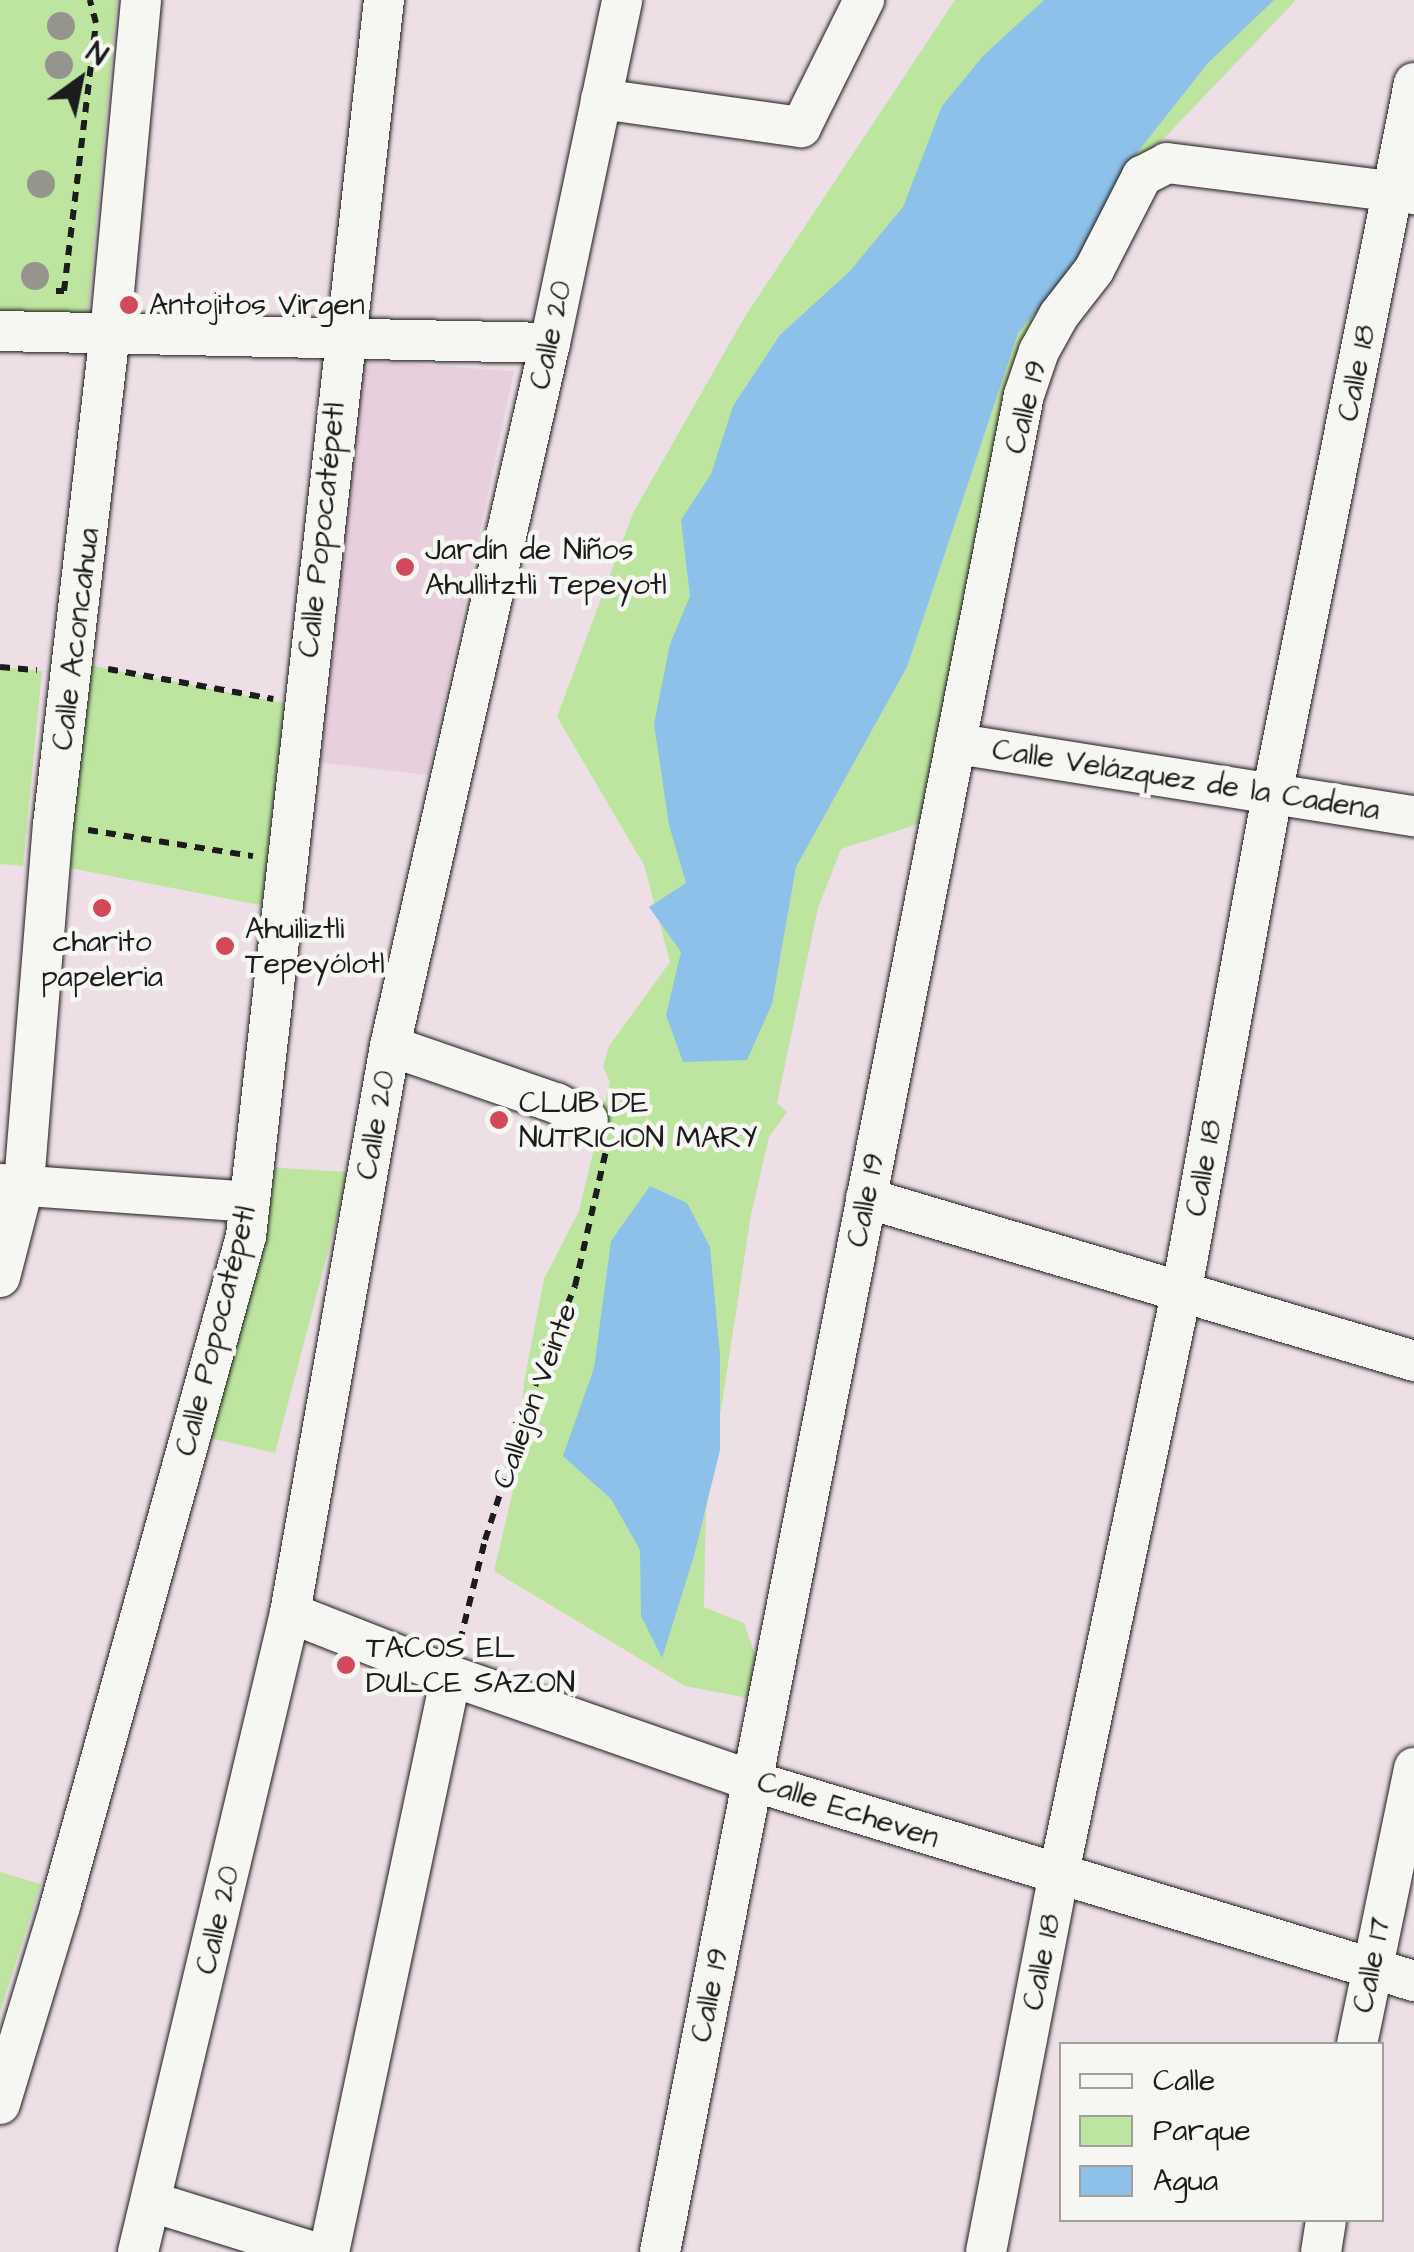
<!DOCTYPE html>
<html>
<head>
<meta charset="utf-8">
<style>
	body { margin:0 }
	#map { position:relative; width:1414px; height:2252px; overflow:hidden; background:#eedfe6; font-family:"Architects Daughter",sans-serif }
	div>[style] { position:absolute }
	.built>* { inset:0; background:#e8cfdd }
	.green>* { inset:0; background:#bee5a0; transform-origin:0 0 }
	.water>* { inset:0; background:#8ec1ea }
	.path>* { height:6px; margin-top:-3px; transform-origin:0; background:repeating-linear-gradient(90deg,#1c1c1c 0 10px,transparent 0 18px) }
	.roads { filter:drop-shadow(0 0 2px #1c1c1c) drop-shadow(0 0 2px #1c1c1c) }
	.minor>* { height:40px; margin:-20px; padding:0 20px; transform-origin:20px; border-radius:20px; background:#f6f6f2 }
	.trees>* { width:28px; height:28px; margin:-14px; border-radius:50%; background:#95958d }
	.dots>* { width:28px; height:28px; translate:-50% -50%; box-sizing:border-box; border:5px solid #f6f6f2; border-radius:50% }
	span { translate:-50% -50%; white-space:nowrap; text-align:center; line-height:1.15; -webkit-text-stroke:9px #f6f6f2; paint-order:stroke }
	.poi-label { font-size:30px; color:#1c1c1c }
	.left { translate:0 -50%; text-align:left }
	.street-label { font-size:30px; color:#1c1c1c }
	.legend { position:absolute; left:1059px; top:2042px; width:325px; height:180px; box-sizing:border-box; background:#f6f6f2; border:2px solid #9f9f9c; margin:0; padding:12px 18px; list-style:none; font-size:30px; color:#1c1c1c }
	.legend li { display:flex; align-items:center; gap:20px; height:50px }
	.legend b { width:50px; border:2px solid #9f9f9c }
	.north { position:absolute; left:30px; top:30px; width:100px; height:100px; -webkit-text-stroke:8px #f6f6f2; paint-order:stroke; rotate:33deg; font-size:28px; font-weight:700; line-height:40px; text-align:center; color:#1c1c1c }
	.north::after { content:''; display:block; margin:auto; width:35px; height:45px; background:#1c1c1c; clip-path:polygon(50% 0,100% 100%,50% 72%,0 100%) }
</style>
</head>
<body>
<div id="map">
	<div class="built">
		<i style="clip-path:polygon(358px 361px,514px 371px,428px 775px,317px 762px)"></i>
	</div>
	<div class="green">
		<i style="clip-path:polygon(0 0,117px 0,87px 320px,0 317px)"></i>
		<i style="clip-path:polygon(955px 0,1296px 0,1130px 174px,1012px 396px,925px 822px,841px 849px,818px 908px,777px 1103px,787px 1112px,769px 1137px,751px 1215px,706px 1507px,704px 1607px,744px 1623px,761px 1671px,753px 1699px,685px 1686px,494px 1571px,519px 1465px,524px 1382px,544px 1279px,579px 1211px,610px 1082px,603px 1067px,609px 1046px,670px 962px,644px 865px,557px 717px,633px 513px,744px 318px)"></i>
		<i style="left:89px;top:665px;width:215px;height:203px;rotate:11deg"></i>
		<i style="clip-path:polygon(0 667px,42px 671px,23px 866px,0 864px)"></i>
		<i style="clip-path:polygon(263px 1167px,349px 1172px,275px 1453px,201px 1436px)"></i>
		<i style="clip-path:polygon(0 1872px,41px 1884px,0 2012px)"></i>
	</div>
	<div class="water">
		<i style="clip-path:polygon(1044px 0,1274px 0,1207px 64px,1126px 167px,1088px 251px,1018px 333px,907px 667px,796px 867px,772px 1004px,747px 1060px,683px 1062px,666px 1015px,681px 952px,649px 907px,686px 883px,669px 825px,654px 724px,670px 644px,690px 596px,681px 520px,711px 474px,733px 406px,780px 335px,850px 271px,903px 207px,942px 106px,983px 56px)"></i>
		<i style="clip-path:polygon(650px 1186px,687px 1203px,710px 1247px,720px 1355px,720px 1450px,694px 1556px,662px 1658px,641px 1616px,640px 1550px,611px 1499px,563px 1456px,594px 1368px,611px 1241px)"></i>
	</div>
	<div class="path">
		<i style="left:56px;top:291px;width:8px"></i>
		<i style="left:64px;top:291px;width:270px;rotate:-83.2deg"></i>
		<i style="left:96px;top:23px;width:24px;rotate:-105deg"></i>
		<i style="left:0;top:667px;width:37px;rotate:5deg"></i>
		<i style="left:108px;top:669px;width:168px;rotate:10.3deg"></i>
		<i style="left:88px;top:830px;width:167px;rotate:9deg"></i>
		<i style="left:460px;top:1641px;width:104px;rotate:-76.1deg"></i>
		<i style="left:485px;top:1540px;width:178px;rotate:-72deg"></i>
		<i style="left:540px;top:1371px;width:92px;rotate:-67.6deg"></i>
		<i style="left:575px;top:1286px;width:139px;rotate:-77.1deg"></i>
	</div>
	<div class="roads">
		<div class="minor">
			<i style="left:601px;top:99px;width:202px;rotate:8deg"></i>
			<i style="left:801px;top:127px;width:142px;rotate:-63.6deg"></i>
			<i style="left:0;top:331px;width:550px;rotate:1.25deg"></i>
			<i style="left:958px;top:744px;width:462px;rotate:9deg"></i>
			<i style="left:390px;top:1046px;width:176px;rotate:19deg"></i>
			<i style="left:556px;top:1103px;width:36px;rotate:28deg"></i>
			<i style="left:0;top:1184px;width:250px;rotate:4.1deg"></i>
			<i style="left:866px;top:1198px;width:572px;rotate:16.56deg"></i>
			<i style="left:0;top:1277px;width:96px;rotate:-75.5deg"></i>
			<i style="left:24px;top:1184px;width:360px;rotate:-85.4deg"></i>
			<i style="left:53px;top:825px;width:493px;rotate:-83.4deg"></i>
			<i style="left:110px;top:335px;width:336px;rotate:-84.7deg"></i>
			<i style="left:290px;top:1613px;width:173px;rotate:21.4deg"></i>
			<i style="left:451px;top:1676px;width:319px;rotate:19.2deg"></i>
			<i style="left:752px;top:1781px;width:692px;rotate:16.81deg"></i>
			<i style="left:1357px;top:2044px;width:282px;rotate:-78.3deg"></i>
			<i style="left:0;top:2104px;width:207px;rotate:-73.1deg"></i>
			<i style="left:60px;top:1906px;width:695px;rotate:-74.48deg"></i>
			<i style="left:246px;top:1236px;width:1244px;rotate:-83.63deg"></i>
			<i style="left:152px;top:2202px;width:170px;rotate:17.2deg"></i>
			<i style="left:138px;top:2252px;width:657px;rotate:-76.62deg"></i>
			<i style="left:290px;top:1613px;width:576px;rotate:-80deg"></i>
			<i style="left:390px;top:1046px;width:721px;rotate:-77.18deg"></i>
			<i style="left:550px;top:343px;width:350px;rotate:-78.1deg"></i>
			<i style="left:329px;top:2252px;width:589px;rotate:-78.04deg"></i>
			<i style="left:660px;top:2252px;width:1892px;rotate:-78.91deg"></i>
			<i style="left:1024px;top:395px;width:46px;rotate:-71.2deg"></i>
			<i style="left:1039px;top:351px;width:41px;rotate:-60.9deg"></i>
			<i style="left:1059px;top:315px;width:57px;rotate:-52.1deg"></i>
			<i style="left:1094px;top:270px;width:106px;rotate:-62.9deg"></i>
			<i style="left:1142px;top:176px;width:28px;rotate:-27deg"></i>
			<i style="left:1167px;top:163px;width:249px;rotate:7.2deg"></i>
			<i style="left:986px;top:2252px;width:382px;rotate:-79.1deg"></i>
			<i style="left:1058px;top:1877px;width:601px;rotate:-78.09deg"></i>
			<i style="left:1182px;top:1289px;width:502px;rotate:-79.67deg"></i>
			<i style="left:1272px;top:795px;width:726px;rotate:-78.72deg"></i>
			<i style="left:1321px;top:2252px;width:32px;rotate:-81deg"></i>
		</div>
	</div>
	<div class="trees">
		<i style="left:61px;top:26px"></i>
		<i style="left:59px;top:65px"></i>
		<i style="left:41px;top:184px"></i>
		<i style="left:35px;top:276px"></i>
	</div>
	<div class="dots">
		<i style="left:129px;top:305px;background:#d1495b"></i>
		<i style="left:405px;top:567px;background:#d1495b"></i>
		<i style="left:102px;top:908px;background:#d1495b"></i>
		<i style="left:225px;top:946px;background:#d1495b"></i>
		<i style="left:499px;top:1120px;background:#d1495b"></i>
		<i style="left:346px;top:1665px;background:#d1495b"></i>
	</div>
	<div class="poi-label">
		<span class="left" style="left:149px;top:305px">Antojitos Virgen</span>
		<span class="left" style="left:425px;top:567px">Jardín de Niños<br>Ahullitztli Tepeyotl</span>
		<span class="left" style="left:245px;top:946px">Ahuiliztli<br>Tepeyólotl</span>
		<span style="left:102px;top:959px">charito<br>papeleria</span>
		<span class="left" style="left:519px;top:1120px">CLUB DE<br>NUTRICION MARY</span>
		<span class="left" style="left:366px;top:1665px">TACOS EL<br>DULCE SAZON</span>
	</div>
	<div class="street-label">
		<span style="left:551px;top:335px;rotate:-78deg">Calle 20</span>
		<span style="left:1357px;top:373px;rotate:-79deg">Calle 18</span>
		<span style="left:1026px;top:407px;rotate:-76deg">Calle 19</span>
		<span style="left:322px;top:530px;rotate:-84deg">Calle Popocatépetl</span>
		<span style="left:76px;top:639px;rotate:-83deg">Calle Aconcahua</span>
		<span style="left:1186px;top:780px;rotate:9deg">Calle Velázquez de la Cadena</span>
		<span style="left:376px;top:1125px;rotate:-80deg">Calle 20</span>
		<span style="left:1204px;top:1168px;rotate:-80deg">Calle 18</span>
		<span style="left:866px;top:1200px;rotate:-79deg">Calle 19</span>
		<span style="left:216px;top:1331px;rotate:-76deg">Calle Popocatépetl</span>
		<span style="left:535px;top:1396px;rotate:-70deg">Callejón Veinte</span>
		<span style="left:848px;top:1810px;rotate:18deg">Calle Echeven</span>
		<span style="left:218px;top:1920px;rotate:-77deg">Calle 20</span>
		<span style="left:1042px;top:1962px;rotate:-79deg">Calle 18</span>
		<span style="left:1372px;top:1965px;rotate:-79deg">Calle 17</span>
		<span style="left:710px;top:1995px;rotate:-79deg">Calle 19</span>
	</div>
	<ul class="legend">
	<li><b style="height:12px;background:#f6f6f2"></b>Calle</li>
	<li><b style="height:28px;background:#bee5a0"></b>Parque</li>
	<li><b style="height:28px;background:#8ec1ea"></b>Agua</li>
	</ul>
	<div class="north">N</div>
</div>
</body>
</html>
